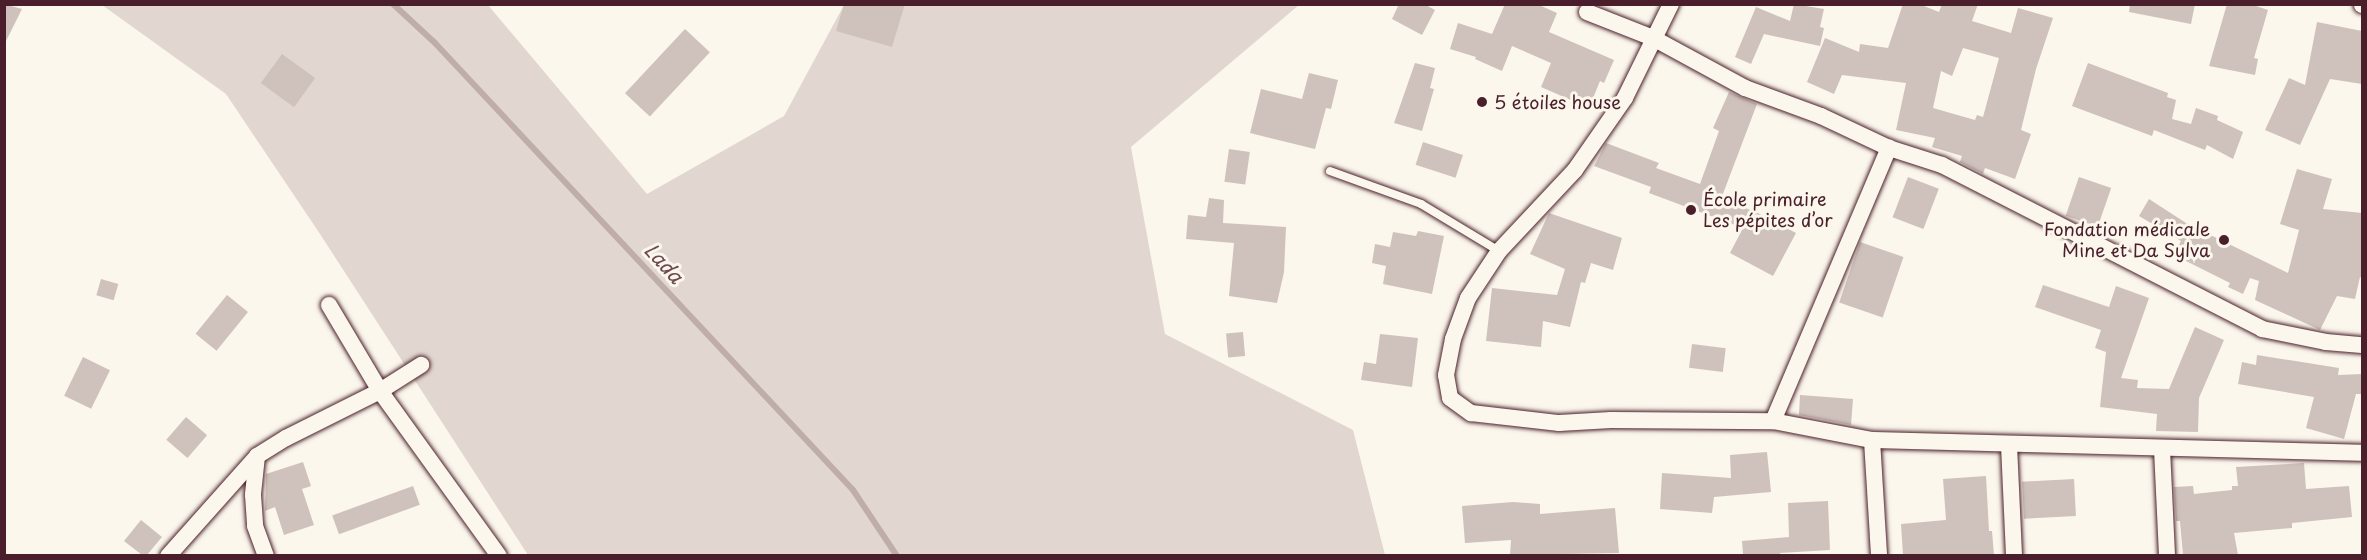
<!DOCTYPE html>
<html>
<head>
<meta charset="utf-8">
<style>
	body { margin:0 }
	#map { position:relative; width:2367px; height:560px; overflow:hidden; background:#fbf7ec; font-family:"Playpen Sans",sans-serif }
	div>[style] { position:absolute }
	.green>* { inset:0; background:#e2d7d0 }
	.stream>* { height:6px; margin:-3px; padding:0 3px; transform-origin:3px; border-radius:3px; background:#bfadaa }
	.building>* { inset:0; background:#cfc2bc; transform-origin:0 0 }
	.roads { filter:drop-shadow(0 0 2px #4a1f2b) drop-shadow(0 0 2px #4a1f2b) }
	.lane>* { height:8px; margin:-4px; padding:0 4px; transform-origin:4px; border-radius:4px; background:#fbf7ec }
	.street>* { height:16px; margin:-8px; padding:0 8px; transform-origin:8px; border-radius:8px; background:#fbf7ec }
	.dots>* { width:16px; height:16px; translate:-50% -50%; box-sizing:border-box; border:3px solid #fbf7ec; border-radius:50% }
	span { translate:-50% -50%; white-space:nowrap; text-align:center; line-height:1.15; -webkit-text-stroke:6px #fbf7ec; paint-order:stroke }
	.poi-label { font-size:18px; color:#4a1f2b }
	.left { translate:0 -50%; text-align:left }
	.right { translate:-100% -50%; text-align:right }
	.water-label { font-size:20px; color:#6d4a51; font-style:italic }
	.frame { position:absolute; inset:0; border:6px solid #4a1f2b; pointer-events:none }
</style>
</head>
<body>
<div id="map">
	<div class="green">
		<i style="clip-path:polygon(102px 5px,488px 5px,647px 194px,784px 116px,844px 5px,1299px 5px,1131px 147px,1165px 334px,1353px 430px,1385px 555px,528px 555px,320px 234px,226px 94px)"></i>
	</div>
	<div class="stream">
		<i style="left:393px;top:4px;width:57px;rotate:42.9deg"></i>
		<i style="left:435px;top:43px;width:612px;rotate:46.92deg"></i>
		<i style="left:853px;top:490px;width:79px;rotate:56.3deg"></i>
	</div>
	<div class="building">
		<i style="clip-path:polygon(4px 4px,22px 9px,4px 45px)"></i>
		<i style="clip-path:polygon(844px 4px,905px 4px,892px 47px,836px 31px)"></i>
		<i style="clip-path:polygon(1399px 4px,1424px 4px,1435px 10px,1422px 35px,1392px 19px)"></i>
		<i style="clip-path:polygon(1505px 4px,1537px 4px,1557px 13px,1549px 32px,1614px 60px,1604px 83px,1600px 81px,1589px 108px,1541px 87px,1551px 63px,1512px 46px,1502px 71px,1475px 59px,1476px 57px,1450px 49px,1458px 23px,1492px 34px)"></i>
		<i style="clip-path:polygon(1794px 4px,1824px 9px,1820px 27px,1824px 28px,1820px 46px,1764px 34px,1751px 64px,1735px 57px,1756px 7px,1790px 21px)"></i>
		<i style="clip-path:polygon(evenodd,1903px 4px,1919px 4px,1939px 12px,1942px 4px,1978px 4px,1972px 21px,2011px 33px,2018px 8px,2053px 18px,2036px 69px,2021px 130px,2031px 134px,2015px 179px,1985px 168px,1983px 174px,1960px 162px,1962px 156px,1932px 147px,1935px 138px,1896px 130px,1906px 83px,1842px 75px,1834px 94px,1807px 82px,1825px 38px,1859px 52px,1860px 44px,1888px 48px,1903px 4px,1963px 48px,1999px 58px,1983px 117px,1977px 115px,1975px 120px,1933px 108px,1941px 71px,1952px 76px,1963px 48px)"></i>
		<i style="clip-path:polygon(2130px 4px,2195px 4px,2191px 24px,2129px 12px)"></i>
		<i style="clip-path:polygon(2227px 4px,2250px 4px,2268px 10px,2254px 58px,2258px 59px,2255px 75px,2209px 66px)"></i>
		<i style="clip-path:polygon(2317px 22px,2362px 31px,2362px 84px,2330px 79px,2300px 145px,2265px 130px,2289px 78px,2305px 85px)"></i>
		<i style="left:685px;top:29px;width:34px;height:88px;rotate:43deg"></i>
		<i style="left:282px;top:54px;width:41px;height:36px;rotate:36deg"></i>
		<i style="clip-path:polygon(1415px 63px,1435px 68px,1430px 88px,1434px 89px,1422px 131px,1394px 123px)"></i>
		<i style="clip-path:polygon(2088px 63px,2168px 93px,2167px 97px,2176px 100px,2172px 119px,2191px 124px,2196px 108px,2218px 116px,2217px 120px,2243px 132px,2233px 159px,2207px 145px,2205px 150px,2154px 130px,2152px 136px,2072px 106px)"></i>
		<i style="clip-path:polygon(1309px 73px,1338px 80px,1331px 109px,1326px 108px,1315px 149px,1250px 133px,1261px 89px,1302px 99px)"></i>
		<i style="clip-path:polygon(1729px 92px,1757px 104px,1721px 199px,1756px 212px,1796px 233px,1773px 276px,1730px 253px,1743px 228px,1649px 193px,1651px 187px,1594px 166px,1606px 143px,1659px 163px,1656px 168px,1700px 184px,1719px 131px,1713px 128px)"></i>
		<i style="left:1423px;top:142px;width:42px;height:24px;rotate:18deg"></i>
		<i style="left:1229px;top:149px;width:21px;height:33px;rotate:8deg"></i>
		<i style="clip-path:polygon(2297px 169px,2332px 179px,2323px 209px,2362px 213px,2362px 278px,2360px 277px,2355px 299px,2337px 296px,2320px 330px,2255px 300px,2259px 281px,2250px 278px,2243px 294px,2228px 287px,2230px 283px,2174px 255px,2181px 241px,2139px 216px,2149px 199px,2186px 223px,2288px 273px,2299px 230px,2280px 224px)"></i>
		<i style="left:1908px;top:177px;width:33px;height:43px;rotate:21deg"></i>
		<i style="left:2079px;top:177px;width:34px;height:41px;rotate:19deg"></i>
		<i style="clip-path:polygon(1209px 198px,1224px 200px,1223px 223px,1286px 227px,1284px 272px,1277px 303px,1229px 296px,1234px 243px,1186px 239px,1188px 215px,1206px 217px)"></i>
		<i style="clip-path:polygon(1549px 213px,1622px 238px,1613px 270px,1591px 263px,1585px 283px,1581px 282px,1570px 327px,1543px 321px,1541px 347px,1486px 341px,1492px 288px,1557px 295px,1565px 269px,1530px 254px)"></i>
		<i style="clip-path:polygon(1418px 231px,1444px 236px,1432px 294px,1383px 284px,1386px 266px,1372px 263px,1375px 244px,1390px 247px,1393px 232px,1416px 236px)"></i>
		<i style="left:1860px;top:242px;width:46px;height:64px;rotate:19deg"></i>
		<i style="left:101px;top:279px;width:18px;height:17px;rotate:16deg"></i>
		<i style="clip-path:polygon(2043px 285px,2109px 307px,2116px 286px,2149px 298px,2121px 378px,2138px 380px,2137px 388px,2169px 389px,2195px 327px,2224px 340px,2199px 398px,2198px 432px,2156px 431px,2157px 414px,2100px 407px,2106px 352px,2095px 348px,2101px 330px,2035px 307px)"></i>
		<i style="left:227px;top:295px;width:27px;height:50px;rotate:39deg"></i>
		<i style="left:1243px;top:332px;width:24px;height:17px;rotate:85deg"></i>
		<i style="clip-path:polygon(1380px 334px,1418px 338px,1412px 387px,1361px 380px,1364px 362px,1376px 364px)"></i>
		<i style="left:1692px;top:344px;width:34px;height:24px;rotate:7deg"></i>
		<i style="clip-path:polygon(2257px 355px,2339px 368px,2338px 375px,2362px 374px,2362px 394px,2356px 394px,2344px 439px,2306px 428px,2314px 397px,2238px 384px,2242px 362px,2256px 365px)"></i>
		<i style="left:83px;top:357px;width:30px;height:43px;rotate:26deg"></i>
		<i style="clip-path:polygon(1800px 395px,1853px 399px,1851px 425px,1799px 415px)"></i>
		<i style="left:186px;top:417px;width:28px;height:30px;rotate:41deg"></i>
		<i style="clip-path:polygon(1767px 452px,1771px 492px,1714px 497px,1712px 513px,1660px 509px,1662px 473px,1731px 478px,1730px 455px)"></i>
		<i style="clip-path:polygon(303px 462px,311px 486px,302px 489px,314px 525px,284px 535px,275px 507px,265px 511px,266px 474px)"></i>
		<i style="clip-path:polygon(2304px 463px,2306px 489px,2349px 486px,2352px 517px,2292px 523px,2292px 528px,2234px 533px,2238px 555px,2183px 555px,2180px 521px,2176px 521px,2174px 487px,2193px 486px,2194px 494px,2232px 490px,2232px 486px,2238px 486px,2236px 467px)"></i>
		<i style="clip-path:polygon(1986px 476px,1989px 531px,1992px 531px,1994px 555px,1903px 555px,1901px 524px,1946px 520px,1943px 479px)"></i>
		<i style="left:2074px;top:479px;width:37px;height:52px;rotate:87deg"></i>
		<i style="left:413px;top:486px;width:20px;height:86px;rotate:70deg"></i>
		<i style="clip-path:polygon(1828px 501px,1830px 550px,1780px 553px,1780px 555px,1743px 554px,1742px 541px,1789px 537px,1788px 503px)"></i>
		<i style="clip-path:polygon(1513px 502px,1540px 504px,1540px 514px,1615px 508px,1619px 553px,1510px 555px,1511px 540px,1465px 543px,1462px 506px)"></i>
		<i style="clip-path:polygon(141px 520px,162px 537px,147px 555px,142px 555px,124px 541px)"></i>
	</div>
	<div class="roads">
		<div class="lane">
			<i style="left:1330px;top:171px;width:97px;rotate:19.9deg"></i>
			<i style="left:1421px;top:204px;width:91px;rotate:31.1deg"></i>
		</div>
		<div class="street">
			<i style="left:1671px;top:4px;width:105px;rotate:116.1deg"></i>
			<i style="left:1625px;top:98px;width:88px;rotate:124.8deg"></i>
			<i style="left:1575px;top:170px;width:111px;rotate:133.2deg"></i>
			<i style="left:1499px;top:251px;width:56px;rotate:123.4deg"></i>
			<i style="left:1468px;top:298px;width:44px;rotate:110.1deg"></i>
			<i style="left:1453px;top:339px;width:37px;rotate:101deg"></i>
			<i style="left:1446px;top:375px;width:23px;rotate:80deg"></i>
			<i style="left:1450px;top:398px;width:26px;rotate:36deg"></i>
			<i style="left:1471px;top:413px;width:89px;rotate:6.5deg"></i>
			<i style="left:1559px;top:423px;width:52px;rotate:-3.3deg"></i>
			<i style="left:1611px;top:420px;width:162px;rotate:0.4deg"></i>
			<i style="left:1773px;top:421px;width:101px;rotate:10.9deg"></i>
			<i style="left:1872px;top:440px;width:490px;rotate:1.5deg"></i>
			<i style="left:2362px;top:4px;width:1px;rotate:90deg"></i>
			<i style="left:1587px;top:12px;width:71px;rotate:21.5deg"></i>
			<i style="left:1653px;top:38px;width:105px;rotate:28.5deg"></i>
			<i style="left:1745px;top:88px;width:81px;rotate:20.2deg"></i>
			<i style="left:1821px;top:116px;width:75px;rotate:25.2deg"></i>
			<i style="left:1889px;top:148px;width:56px;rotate:17.8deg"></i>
			<i style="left:1942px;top:165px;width:360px;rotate:27.1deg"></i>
			<i style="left:2262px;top:329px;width:65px;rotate:11.5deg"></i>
			<i style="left:2326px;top:342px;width:36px;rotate:5deg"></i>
			<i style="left:329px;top:305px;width:100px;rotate:59.3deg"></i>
			<i style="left:380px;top:391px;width:203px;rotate:54.2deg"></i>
			<i style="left:1773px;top:421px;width:297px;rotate:-67deg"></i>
			<i style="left:1872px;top:440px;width:116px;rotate:86.5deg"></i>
			<i style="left:2009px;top:445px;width:111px;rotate:87.4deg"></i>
			<i style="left:2162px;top:449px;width:107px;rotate:87.3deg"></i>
			<i style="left:257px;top:456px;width:39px;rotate:96deg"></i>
			<i style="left:253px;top:495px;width:31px;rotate:86deg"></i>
			<i style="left:255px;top:526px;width:32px;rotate:70deg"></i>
			<i style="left:168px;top:556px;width:134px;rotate:-48.3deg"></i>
			<i style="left:257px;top:456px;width:34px;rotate:-32deg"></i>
			<i style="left:286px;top:438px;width:105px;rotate:-26.6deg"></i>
			<i style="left:380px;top:391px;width:49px;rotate:-32.4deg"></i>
		</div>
	</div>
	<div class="dots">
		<i style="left:1482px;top:102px;background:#4a1f2b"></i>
		<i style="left:1691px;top:210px;background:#4a1f2b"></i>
		<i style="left:2224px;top:240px;background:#4a1f2b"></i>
	</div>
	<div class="poi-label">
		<span class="left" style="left:1494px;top:102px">5 étoiles house</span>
		<span class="left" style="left:1703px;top:210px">École primaire<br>Les pépites d’or</span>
		<span class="right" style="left:2210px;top:240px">Fondation médicale<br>Mine et Da Sylva</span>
	</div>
	<div class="water-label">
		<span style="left:664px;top:263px;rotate:47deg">Lada</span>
	</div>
	<div class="frame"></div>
</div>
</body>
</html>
